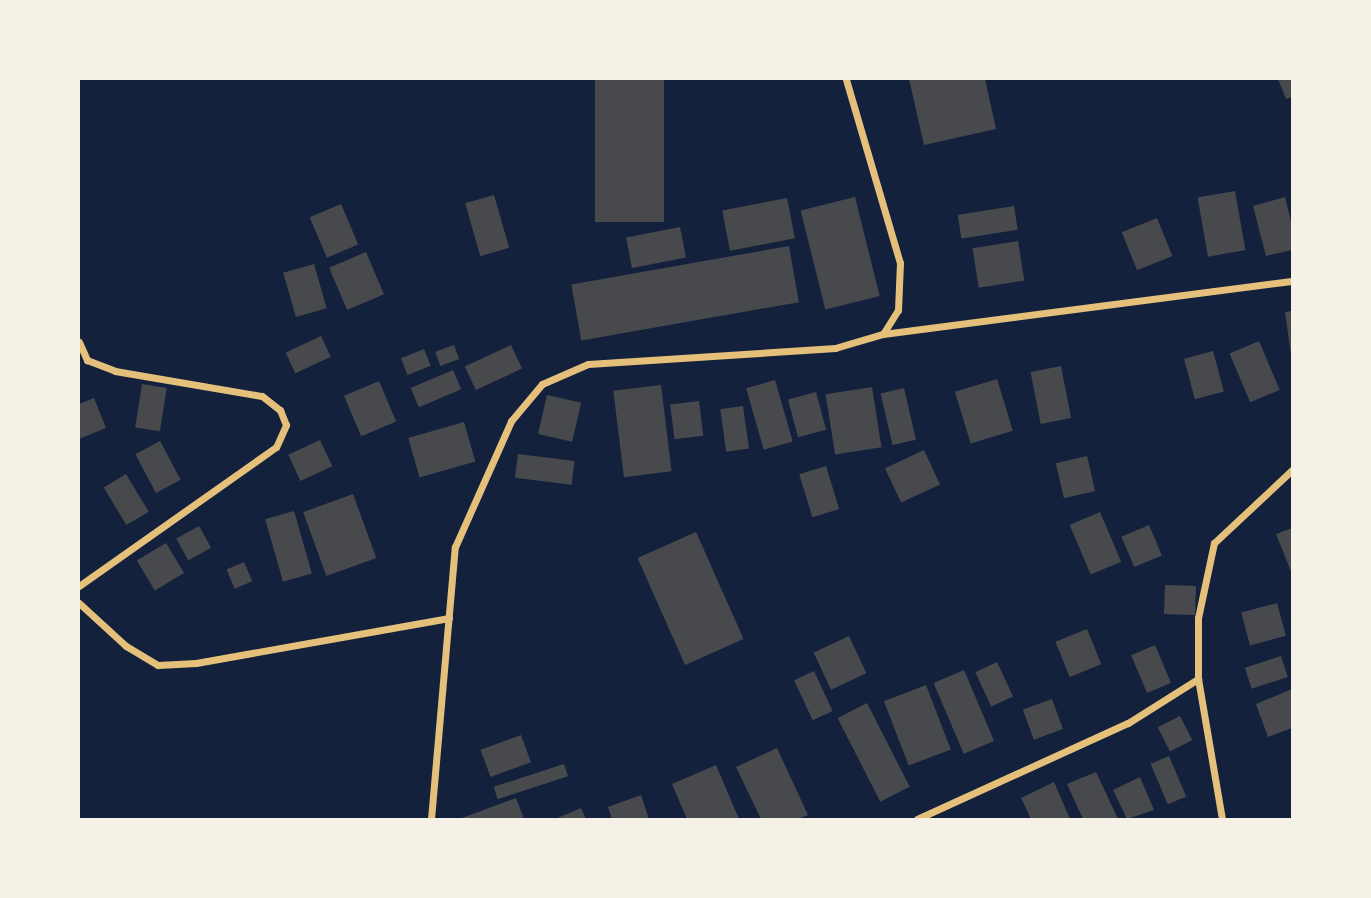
<!DOCTYPE html>
<html>
<head>
<meta charset="utf-8">
<style>
	body { margin:0 }
	#map { position:relative; width:1371px; height:898px; overflow:hidden; background:#14213d; font-family:Cabin,sans-serif }
	div>[style] { position:absolute }
	.building>* { inset:0; background:#48494c; transform-origin:0 0 }
	.minor>* { height:7px; margin:-3.5px; padding:0 3.5px; transform-origin:3.5px; border-radius:3.5px; background:#e5c07b }
	span { translate:-50% -50%; white-space:nowrap; text-align:center; line-height:1.15; -webkit-text-stroke:5px #f6f1e7; paint-order:stroke }
	.frame { position:absolute; inset:0; border:80px solid #f6f1e7; pointer-events:none }
</style>
</head>
<body>
<div id="map">
	<div class="building">
		<i style="left:595px;top:79px;width:69px;height:143px"></i>
		<i style="clip-path:polygon(909px 79px,985px 79px,996px 129px,924px 145px)"></i>
		<i style="clip-path:polygon(1278px 79px,1292px 79px,1292px 97px,1286px 99px)"></i>
		<i style="left:1235px;top:191px;width:60px;height:38px;rotate:80deg"></i>
		<i style="left:494px;top:195px;width:55px;height:30px;rotate:74deg"></i>
		<i style="left:855px;top:197px;width:102px;height:56px;rotate:76deg"></i>
		<i style="clip-path:polygon(1285px 197px,1292px 226px,1292px 250px,1266px 256px,1253px 206px)"></i>
		<i style="left:787px;top:198px;width:41px;height:66px;rotate:79deg"></i>
		<i style="left:341px;top:204px;width:44px;height:34px;rotate:67deg"></i>
		<i style="left:1014px;top:206px;width:24px;height:57px;rotate:81deg"></i>
		<i style="left:1157px;top:218px;width:41px;height:38px;rotate:68deg"></i>
		<i style="left:680px;top:227px;width:31px;height:55px;rotate:79deg"></i>
		<i style="left:1018px;top:241px;width:40px;height:46px;rotate:81deg"></i>
		<i style="left:789px;top:246px;width:57px;height:221px;rotate:80deg"></i>
		<i style="left:366px;top:252px;width:46px;height:40px;rotate:67deg"></i>
		<i style="left:314px;top:264px;width:46px;height:32px;rotate:74deg"></i>
		<i style="clip-path:polygon(1292px 311px,1292px 355px,1291px 355px,1285px 312px)"></i>
		<i style="left:321px;top:336px;width:23px;height:39px;rotate:65deg"></i>
		<i style="left:1259px;top:341px;width:53px;height:32px;rotate:67deg"></i>
		<i style="left:454px;top:345px;width:15px;height:20px;rotate:70deg"></i>
		<i style="left:511px;top:345px;width:26px;height:51px;rotate:65deg"></i>
		<i style="left:424px;top:349px;width:18px;height:25px;rotate:68deg"></i>
		<i style="left:1213px;top:351px;width:42px;height:30px;rotate:75deg"></i>
		<i style="left:1061px;top:366px;width:53px;height:31px;rotate:79deg"></i>
		<i style="left:453px;top:370px;width:21px;height:46px;rotate:67deg"></i>
		<i style="left:997px;top:379px;width:54px;height:44px;rotate:73deg"></i>
		<i style="left:775px;top:380px;width:64px;height:30px;rotate:74deg"></i>
		<i style="left:379px;top:381px;width:44px;height:38px;rotate:67deg"></i>
		<i style="left:142px;top:384px;width:25px;height:44px;rotate:9deg"></i>
		<i style="left:661px;top:385px;width:87px;height:48px;rotate:83deg"></i>
		<i style="left:872px;top:387px;width:61px;height:47px;rotate:81deg"></i>
		<i style="left:904px;top:388px;width:53px;height:24px;rotate:77deg"></i>
		<i style="left:816px;top:392px;width:39px;height:29px;rotate:75deg"></i>
		<i style="left:547px;top:395px;width:35px;height:40px;rotate:13deg"></i>
		<i style="clip-path:polygon(94px 398px,106px 428px,79px 439px,79px 404px)"></i>
		<i style="left:699px;top:401px;width:35px;height:29px;rotate:83deg"></i>
		<i style="left:743px;top:406px;width:43px;height:23px;rotate:82deg"></i>
		<i style="left:464px;top:422px;width:41px;height:58px;rotate:74deg"></i>
		<i style="left:320px;top:440px;width:29px;height:35px;rotate:65deg"></i>
		<i style="left:160px;top:441px;width:44px;height:28px;rotate:62deg"></i>
		<i style="left:924px;top:450px;width:38px;height:43px;rotate:65deg"></i>
		<i style="left:518px;top:454px;width:57px;height:24px;rotate:7deg"></i>
		<i style="left:1087px;top:456px;width:36px;height:32px;rotate:77deg"></i>
		<i style="left:826px;top:466px;width:45px;height:28px;rotate:73deg"></i>
		<i style="left:126px;top:474px;width:44px;height:26px;rotate:59deg"></i>
		<i style="left:353px;top:494px;width:68px;height:53px;rotate:70deg"></i>
		<i style="left:294px;top:511px;width:65px;height:30px;rotate:74deg"></i>
		<i style="left:1100px;top:512px;width:54px;height:33px;rotate:67deg"></i>
		<i style="left:1149px;top:525px;width:33px;height:30px;rotate:67deg"></i>
		<i style="left:199px;top:526px;width:25px;height:26px;rotate:61deg"></i>
		<i style="clip-path:polygon(1292px 528px,1292px 574px,1276px 534px)"></i>
		<i style="left:696px;top:532px;width:117px;height:64px;rotate:66deg"></i>
		<i style="left:166px;top:543px;width:35px;height:34px;rotate:59deg"></i>
		<i style="left:244px;top:562px;width:21px;height:19px;rotate:67deg"></i>
		<i style="left:1165px;top:585px;width:31px;height:29px;rotate:2deg"></i>
		<i style="left:1277px;top:603px;width:34px;height:37px;rotate:75deg"></i>
		<i style="left:1087px;top:629px;width:38px;height:34px;rotate:68deg"></i>
		<i style="left:849px;top:636px;width:41px;height:39px;rotate:65deg"></i>
		<i style="left:1155px;top:645px;width:41px;height:26px;rotate:67deg"></i>
		<i style="left:1281px;top:656px;width:22px;height:38px;rotate:72deg"></i>
		<i style="left:997px;top:662px;width:38px;height:24px;rotate:65deg"></i>
		<i style="left:964px;top:670px;width:77px;height:33px;rotate:67deg"></i>
		<i style="left:814px;top:671px;width:44px;height:22px;rotate:65deg"></i>
		<i style="left:926px;top:685px;width:69px;height:45px;rotate:69deg"></i>
		<i style="clip-path:polygon(1292px 689px,1292px 728px,1268px 737px,1256px 704px)"></i>
		<i style="left:1052px;top:699px;width:32px;height:31px;rotate:70deg"></i>
		<i style="left:867px;top:703px;width:94px;height:33px;rotate:63deg"></i>
		<i style="left:1180px;top:716px;width:27px;height:25px;rotate:63deg"></i>
		<i style="left:521px;top:735px;width:29px;height:43px;rotate:70deg"></i>
		<i style="clip-path:polygon(777px 748px,808px 815px,798px 819px,761px 819px,736px 767px)"></i>
		<i style="left:1169px;top:756px;width:44px;height:20px;rotate:67deg"></i>
		<i style="left:564px;top:764px;width:13px;height:74px;rotate:72deg"></i>
		<i style="clip-path:polygon(716px 765px,739px 819px,687px 819px,672px 784px)"></i>
		<i style="clip-path:polygon(1096px 772px,1118px 819px,1083px 819px,1067px 784px)"></i>
		<i style="clip-path:polygon(1140px 777px,1154px 810px,1127px 819px,1113px 790px)"></i>
		<i style="clip-path:polygon(1054px 782px,1070px 819px,1031px 819px,1021px 798px)"></i>
		<i style="clip-path:polygon(641px 795px,649px 819px,612px 819px,608px 807px)"></i>
		<i style="clip-path:polygon(516px 798px,524px 819px,459px 819px)"></i>
		<i style="clip-path:polygon(581px 808px,586px 819px,555px 819px)"></i>
	</div>
	<div class="minor">
		<i style="left:883px;top:334px;width:412px;rotate:-7.4deg"></i>
		<i style="left:79px;top:342px;width:20px;rotate:66deg"></i>
		<i style="left:87px;top:360px;width:30px;rotate:21deg"></i>
		<i style="left:115px;top:371px;width:149px;rotate:9.7deg"></i>
		<i style="left:262px;top:396px;width:23px;rotate:38deg"></i>
		<i style="left:280px;top:410px;width:16px;rotate:68deg"></i>
		<i style="left:286px;top:425px;width:24px;rotate:114deg"></i>
		<i style="left:276px;top:447px;width:241px;rotate:144.8deg"></i>
		<i style="left:79px;top:603px;width:64px;rotate:42.5deg"></i>
		<i style="left:126px;top:646px;width:37px;rotate:31deg"></i>
		<i style="left:158px;top:665px;width:38px;rotate:-3deg"></i>
		<i style="left:196px;top:663px;width:257px;rotate:-10.1deg"></i>
		<i style="left:431px;top:819px;width:273px;rotate:-85deg"></i>
		<i style="left:455px;top:547px;width:138px;rotate:-66deg"></i>
		<i style="left:511px;top:421px;width:48px;rotate:-50deg"></i>
		<i style="left:542px;top:384px;width:50px;rotate:-23.5deg"></i>
		<i style="left:588px;top:364px;width:248px;rotate:-3.7deg"></i>
		<i style="left:835px;top:348px;width:50px;rotate:-16.3deg"></i>
		<i style="left:883px;top:334px;width:28px;rotate:-58deg"></i>
		<i style="left:898px;top:310px;width:47px;rotate:-87.6deg"></i>
		<i style="left:900px;top:263px;width:192px;rotate:-106.4deg"></i>
		<i style="left:917px;top:819px;width:232px;rotate:-24.5deg"></i>
		<i style="left:1128px;top:723px;width:83px;rotate:-32.2deg"></i>
		<i style="left:1222px;top:819px;width:142px;rotate:-99.7deg"></i>
		<i style="left:1198px;top:679px;width:61px;rotate:-90deg"></i>
		<i style="left:1198px;top:618px;width:77px;rotate:-78deg"></i>
		<i style="left:1214px;top:543px;width:107px;rotate:-43.1deg"></i>
	</div>
	<div class="frame"></div>
</div>
</body>
</html>
